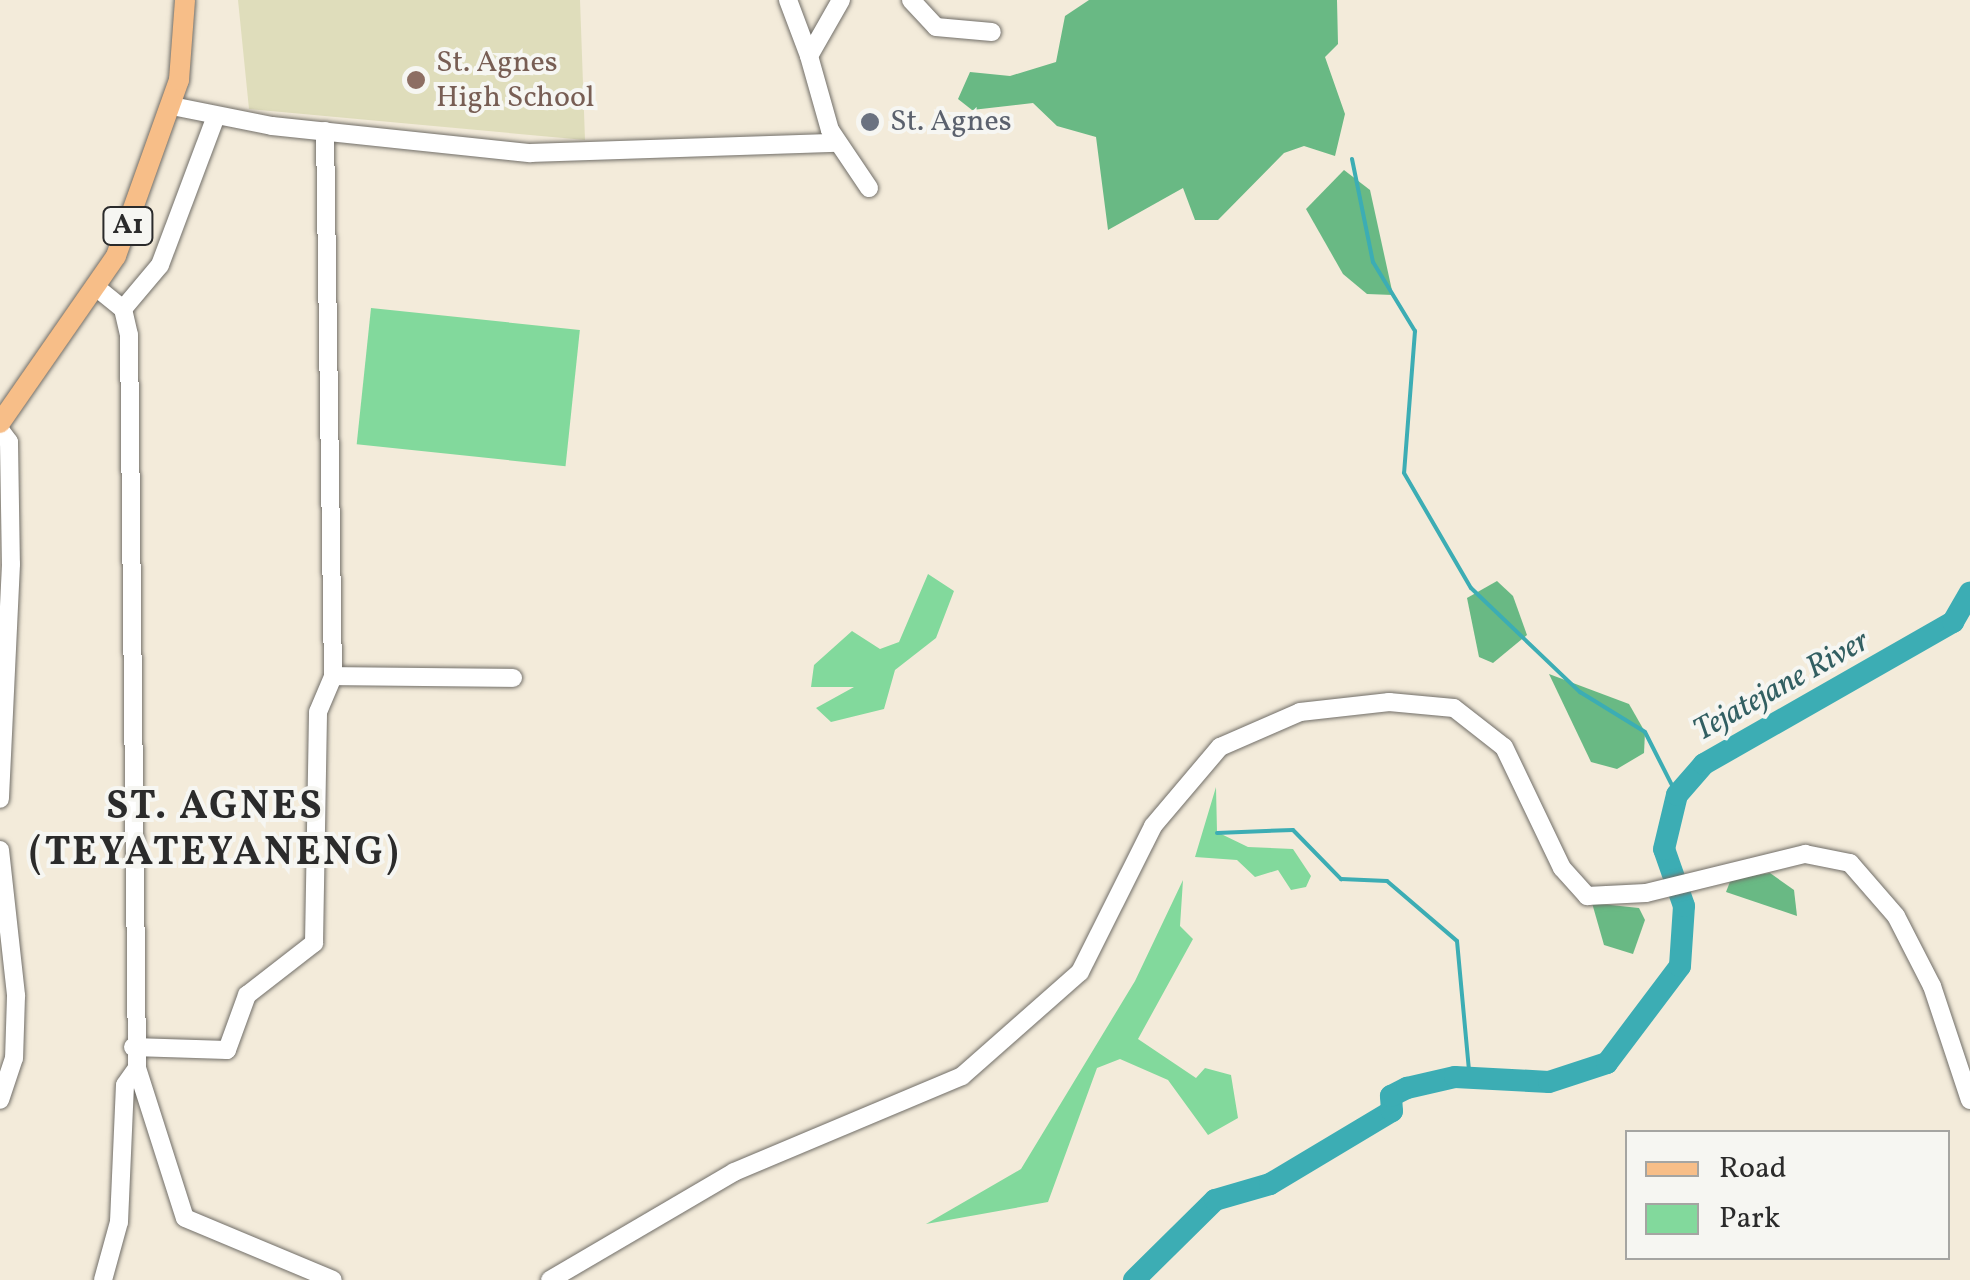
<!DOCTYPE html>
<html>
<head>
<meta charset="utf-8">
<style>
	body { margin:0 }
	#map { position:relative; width:1970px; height:1280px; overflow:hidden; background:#f3ebda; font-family:Vollkorn,serif }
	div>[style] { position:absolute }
	.built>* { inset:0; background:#dfddbb }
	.green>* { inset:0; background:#82d99c; transform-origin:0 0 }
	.forest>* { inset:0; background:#69b984 }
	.stream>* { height:4px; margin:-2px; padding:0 2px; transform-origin:2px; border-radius:2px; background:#3cadb4 }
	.river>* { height:22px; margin:-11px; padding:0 11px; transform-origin:11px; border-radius:11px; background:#3cadb4 }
	.roads { filter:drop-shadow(0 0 2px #716e68) drop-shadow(0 0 2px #716e68) }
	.minor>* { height:18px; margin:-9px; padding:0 9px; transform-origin:9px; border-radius:9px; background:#fff }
	.major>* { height:20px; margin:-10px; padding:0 10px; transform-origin:10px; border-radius:10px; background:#f7be88 }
	.dots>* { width:28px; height:28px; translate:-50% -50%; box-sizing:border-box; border:5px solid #f6f6f2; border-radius:50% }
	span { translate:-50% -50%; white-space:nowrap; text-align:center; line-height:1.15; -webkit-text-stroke:8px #f6f6f2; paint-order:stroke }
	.shield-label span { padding:2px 8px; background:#f6f6f2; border:2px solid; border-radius:8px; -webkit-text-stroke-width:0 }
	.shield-label { font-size:28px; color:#2b2b2b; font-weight:700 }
	.education-label { font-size:30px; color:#785e54 }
	.left { translate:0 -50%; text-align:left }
	.worship-label { font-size:30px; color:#5b616d }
	.water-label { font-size:32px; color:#325f62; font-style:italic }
	.district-label { font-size:40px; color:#2b2b2b; font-weight:700; letter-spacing:2.5px }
	.legend { position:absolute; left:1625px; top:1130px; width:325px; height:130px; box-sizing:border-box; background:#f6f6f2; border:2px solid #a5a5a2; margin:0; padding:12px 18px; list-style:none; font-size:30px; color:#2b2b2b }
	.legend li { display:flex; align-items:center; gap:20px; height:50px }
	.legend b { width:50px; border:2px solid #a5a5a2 }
</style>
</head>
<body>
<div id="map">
	<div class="built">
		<i style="clip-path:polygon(238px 0,580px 0,585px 140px,249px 109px)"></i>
	</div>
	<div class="green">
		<i style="left:371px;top:308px;width:210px;height:137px;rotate:6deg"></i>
		<i style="clip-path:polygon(928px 574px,954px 591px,936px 638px,895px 670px,884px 709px,831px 722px,816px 708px,854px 687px,811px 687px,814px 665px,852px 631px,880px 649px,899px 642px)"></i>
		<i style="clip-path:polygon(1216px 787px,1217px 832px,1248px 847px,1293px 849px,1311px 876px,1306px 887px,1291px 890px,1278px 870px,1255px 877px,1237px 860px,1195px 857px)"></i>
		<i style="clip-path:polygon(1183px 880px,1180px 926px,1193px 939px,1138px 1039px,1196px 1078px,1205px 1068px,1231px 1075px,1238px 1118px,1208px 1135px,1168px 1080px,1120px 1059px,1097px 1068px,1048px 1202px,926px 1224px,1021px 1169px,1135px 981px)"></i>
	</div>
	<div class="forest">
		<i style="clip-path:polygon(1089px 0,1337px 0,1338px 44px,1325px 57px,1345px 114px,1335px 156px,1304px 146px,1284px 153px,1218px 220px,1195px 220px,1183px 188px,1108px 230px,1096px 137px,1057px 126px,1033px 103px,972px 110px,958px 99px,970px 72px,1010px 76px,1056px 62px,1065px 16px)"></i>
		<i style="clip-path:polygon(1344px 170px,1370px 190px,1393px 295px,1367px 294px,1343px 274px,1306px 209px)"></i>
		<i style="clip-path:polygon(1497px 581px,1513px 596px,1527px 635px,1493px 663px,1479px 657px,1467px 598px)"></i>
		<i style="clip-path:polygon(1549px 674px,1629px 704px,1645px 732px,1644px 753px,1617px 769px,1591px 762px)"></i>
		<i style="clip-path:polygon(1770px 873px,1794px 890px,1797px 916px,1726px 892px,1731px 879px)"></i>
		<i style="clip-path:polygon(1592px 903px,1639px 908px,1645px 920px,1633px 954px,1604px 945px)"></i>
	</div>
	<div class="stream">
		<i style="left:1352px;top:159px;width:105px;rotate:78.5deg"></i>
		<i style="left:1373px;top:262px;width:81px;rotate:58.7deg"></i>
		<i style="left:1415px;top:331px;width:142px;rotate:94.4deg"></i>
		<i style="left:1404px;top:473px;width:133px;rotate:59.8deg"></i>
		<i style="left:1471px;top:588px;width:151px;rotate:43.7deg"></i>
		<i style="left:1580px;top:692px;width:76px;rotate:31.6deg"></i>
		<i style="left:1645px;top:732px;width:71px;rotate:63.1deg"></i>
		<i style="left:1217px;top:833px;width:76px;rotate:-2.3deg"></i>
		<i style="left:1293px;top:830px;width:69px;rotate:45.6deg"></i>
		<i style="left:1341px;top:879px;width:46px;rotate:2.5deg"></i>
		<i style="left:1387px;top:881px;width:92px;rotate:40.6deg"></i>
		<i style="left:1457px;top:941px;width:140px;rotate:84.7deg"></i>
	</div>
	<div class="river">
		<i style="left:1134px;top:1280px;width:114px;rotate:-44.6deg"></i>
		<i style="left:1215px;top:1200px;width:57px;rotate:-16.2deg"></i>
		<i style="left:1270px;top:1184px;width:142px;rotate:-30.9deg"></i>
		<i style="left:1392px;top:1111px;width:15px;rotate:-94deg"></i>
		<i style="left:1391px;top:1096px;width:18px;rotate:-27deg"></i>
		<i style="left:1407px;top:1088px;width:49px;rotate:-12.9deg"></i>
		<i style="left:1455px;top:1077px;width:94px;rotate:3deg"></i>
		<i style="left:1549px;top:1082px;width:61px;rotate:-18.1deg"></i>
		<i style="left:1607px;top:1063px;width:121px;rotate:-53deg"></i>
		<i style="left:1680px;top:966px;width:60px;rotate:-86.2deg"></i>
		<i style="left:1684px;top:906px;width:60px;rotate:-109.3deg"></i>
		<i style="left:1664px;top:849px;width:56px;rotate:-76.5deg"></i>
		<i style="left:1677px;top:795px;width:41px;rotate:-48.9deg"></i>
		<i style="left:1704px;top:764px;width:287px;rotate:-29.7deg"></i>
		<i style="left:1953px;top:622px;width:34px;rotate:-60deg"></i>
	</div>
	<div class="roads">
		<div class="minor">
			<i style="left:788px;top:0;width:60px;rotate:69.4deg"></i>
			<i style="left:841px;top:0;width:64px;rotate:119.7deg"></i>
			<i style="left:809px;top:56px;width:77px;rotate:74.2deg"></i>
			<i style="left:830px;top:130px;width:70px;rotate:56.1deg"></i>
			<i style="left:911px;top:0;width:37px;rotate:47deg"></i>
			<i style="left:936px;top:27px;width:56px;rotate:5.1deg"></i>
			<i style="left:172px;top:106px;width:102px;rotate:11.3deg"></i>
			<i style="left:272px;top:126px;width:260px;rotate:6deg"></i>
			<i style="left:531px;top:153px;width:305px;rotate:-1.9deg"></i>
			<i style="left:325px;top:131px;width:545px;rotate:89.16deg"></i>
			<i style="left:333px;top:676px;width:180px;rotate:0.6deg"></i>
			<i style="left:97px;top:288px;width:33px;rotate:39deg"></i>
			<i style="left:123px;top:309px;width:27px;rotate:77deg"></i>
			<i style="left:129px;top:335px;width:733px;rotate:89.37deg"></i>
			<i style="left:137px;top:1068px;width:157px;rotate:72.3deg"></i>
			<i style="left:185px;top:1218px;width:160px;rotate:22.7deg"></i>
			<i style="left:123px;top:309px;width:57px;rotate:-49.9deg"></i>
			<i style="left:160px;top:265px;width:159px;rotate:-69.4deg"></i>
			<i style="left:0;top:430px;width:15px;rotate:53deg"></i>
			<i style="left:9px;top:442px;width:122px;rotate:89.1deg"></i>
			<i style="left:11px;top:564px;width:235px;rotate:92.7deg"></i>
			<i style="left:0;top:850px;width:147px;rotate:83.7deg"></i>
			<i style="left:16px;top:996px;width:62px;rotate:91.8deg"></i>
			<i style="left:14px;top:1058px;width:44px;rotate:108.4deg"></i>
			<i style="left:133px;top:1047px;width:94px;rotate:1.8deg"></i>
			<i style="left:227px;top:1050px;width:59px;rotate:-70deg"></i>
			<i style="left:247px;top:995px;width:85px;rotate:-37.8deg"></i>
			<i style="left:314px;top:943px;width:231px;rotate:-89deg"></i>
			<i style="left:318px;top:712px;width:39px;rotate:-67deg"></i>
			<i style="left:103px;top:1280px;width:60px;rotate:-74.6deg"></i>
			<i style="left:119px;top:1222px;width:137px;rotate:-87.5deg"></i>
			<i style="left:125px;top:1085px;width:21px;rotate:-55deg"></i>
			<i style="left:550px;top:1280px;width:213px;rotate:-30.4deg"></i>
			<i style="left:734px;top:1172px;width:247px;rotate:-22.8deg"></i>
			<i style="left:962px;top:1076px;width:157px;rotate:-41.4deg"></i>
			<i style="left:1080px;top:972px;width:163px;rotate:-63.4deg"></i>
			<i style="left:1153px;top:826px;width:104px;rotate:-49.7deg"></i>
			<i style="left:1220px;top:747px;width:87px;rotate:-23.6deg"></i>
			<i style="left:1300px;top:712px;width:90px;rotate:-6.4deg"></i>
			<i style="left:1389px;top:702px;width:65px;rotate:5.3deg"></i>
			<i style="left:1454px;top:708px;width:63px;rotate:38deg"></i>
			<i style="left:1504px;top:747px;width:134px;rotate:64.4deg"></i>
			<i style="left:1562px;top:868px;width:38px;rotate:48deg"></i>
			<i style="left:1587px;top:896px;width:59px;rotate:-2.9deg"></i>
			<i style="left:1646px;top:893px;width:164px;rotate:-13.8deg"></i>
			<i style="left:1805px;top:854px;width:46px;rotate:11.3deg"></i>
			<i style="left:1850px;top:863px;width:70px;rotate:49deg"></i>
			<i style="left:1896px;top:916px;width:79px;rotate:62.8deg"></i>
			<i style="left:1932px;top:986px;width:120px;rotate:71.6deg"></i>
		</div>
		<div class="major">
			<i style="left:0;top:423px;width:203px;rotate:-55.2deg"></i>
			<i style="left:116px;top:256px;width:187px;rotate:-70.3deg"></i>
			<i style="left:179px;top:80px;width:80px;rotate:-85.7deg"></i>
		</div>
	</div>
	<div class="dots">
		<i style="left:416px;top:80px;background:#8d6e63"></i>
		<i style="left:870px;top:122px;background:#6b7280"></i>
	</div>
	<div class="shield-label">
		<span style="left:128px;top:226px">A1</span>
	</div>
	<div class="education-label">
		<span class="left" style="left:436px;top:80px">St. Agnes<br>High School</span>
	</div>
	<div class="worship-label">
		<span class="left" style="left:890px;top:122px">St. Agnes</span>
	</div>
	<div class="water-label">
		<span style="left:1782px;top:687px;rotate:-29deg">Tejatejane River</span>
	</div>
	<div class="district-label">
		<span style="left:215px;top:831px">ST. AGNES<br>(TEYATEYANENG)</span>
	</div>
	<ul class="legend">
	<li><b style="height:12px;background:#f7be88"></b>Road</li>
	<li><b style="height:28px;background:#82d99c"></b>Park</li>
	</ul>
</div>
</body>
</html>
